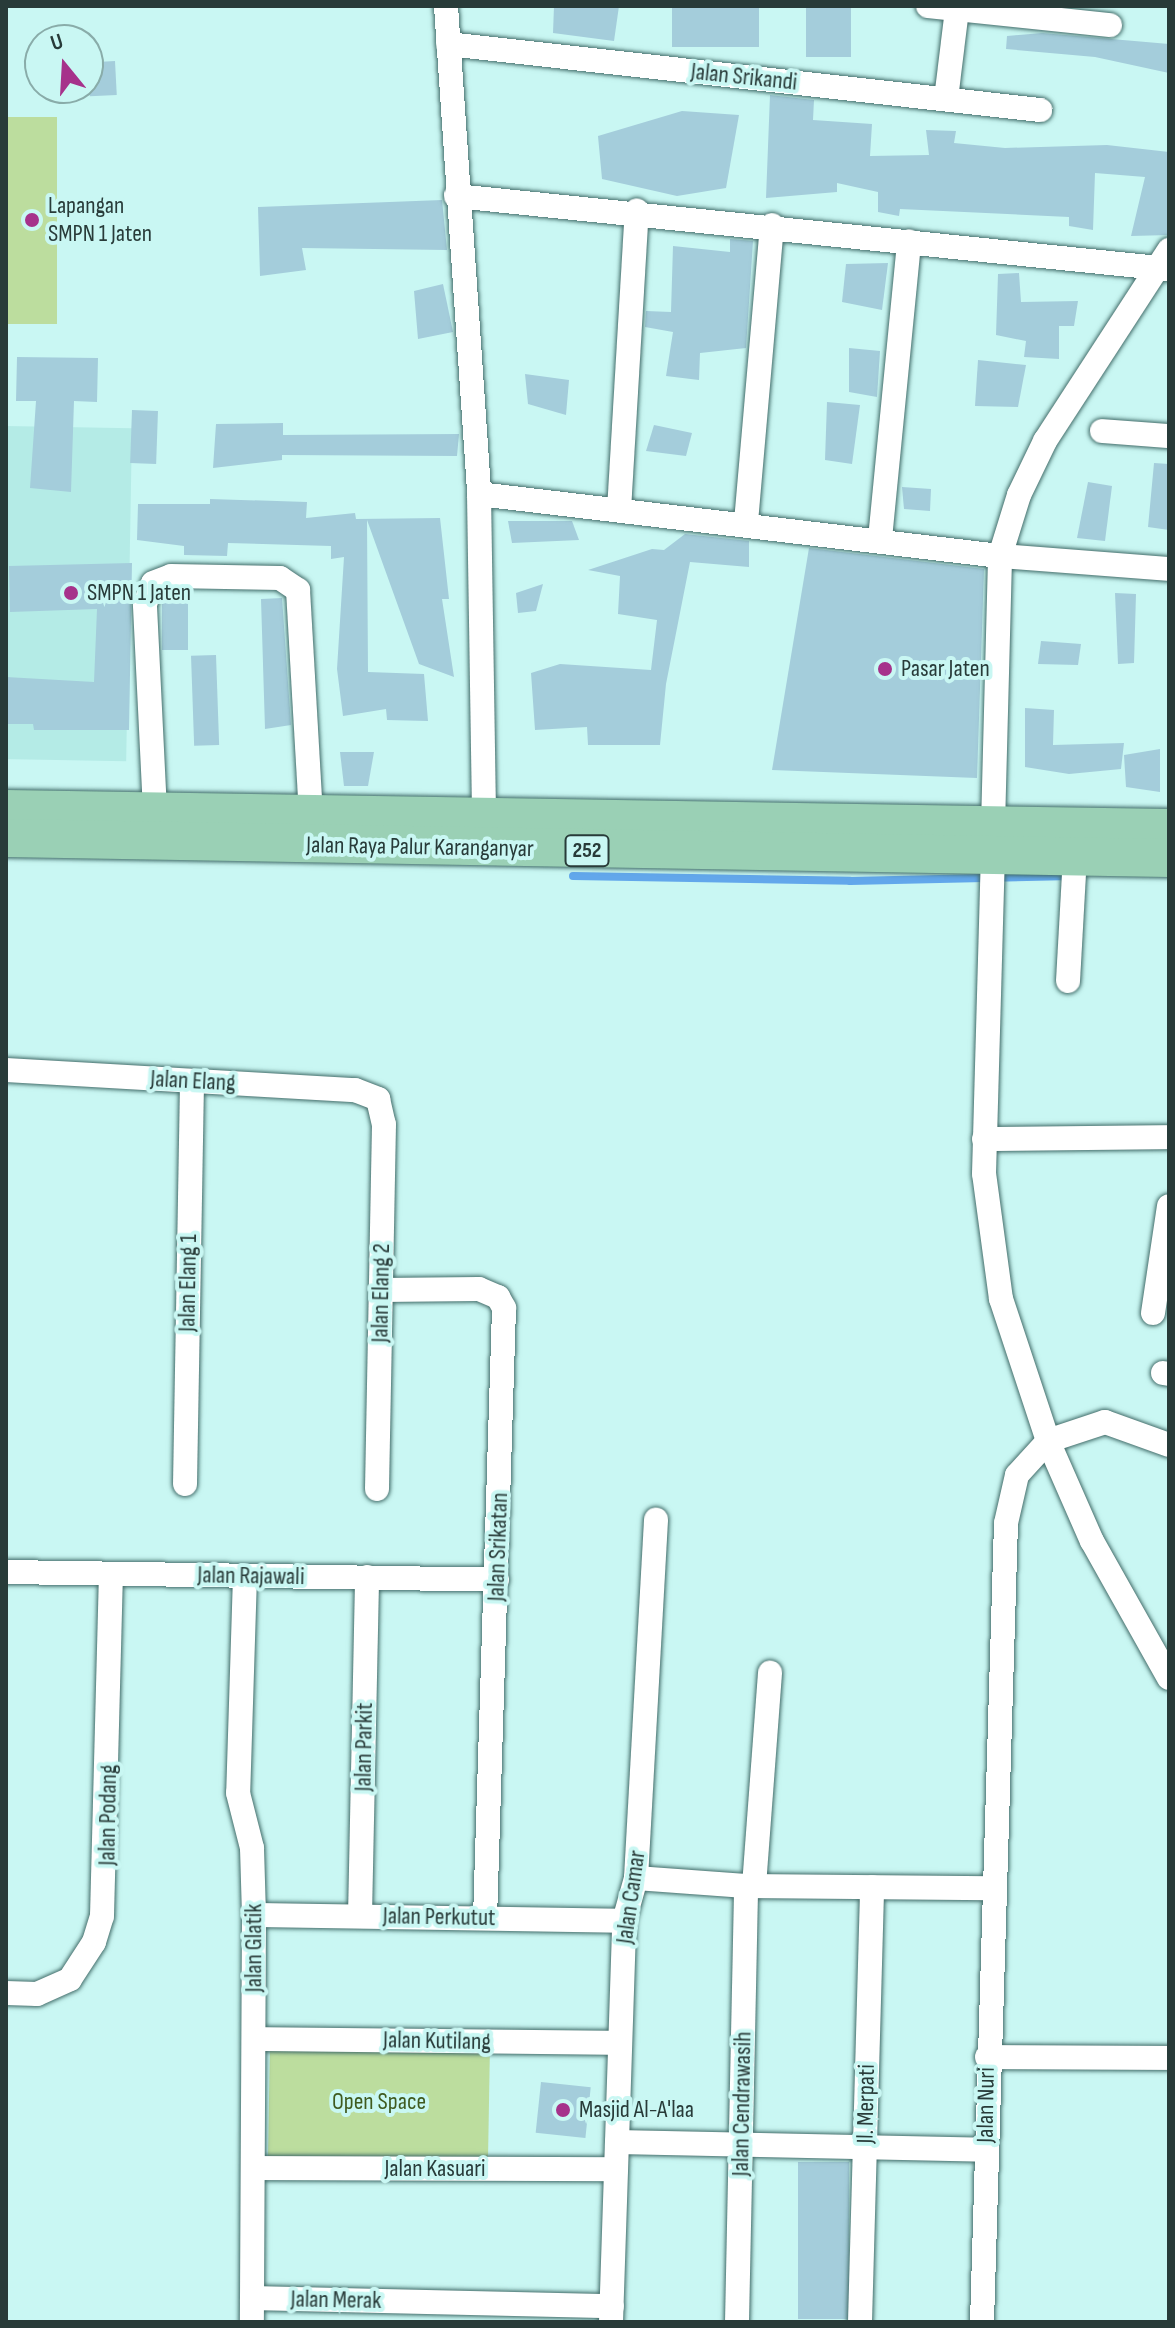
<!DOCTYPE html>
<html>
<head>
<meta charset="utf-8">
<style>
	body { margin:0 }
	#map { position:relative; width:1175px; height:2328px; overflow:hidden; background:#c9f7f3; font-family:"Sofia Sans Condensed",sans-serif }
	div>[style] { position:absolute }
	.built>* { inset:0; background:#b4ebe6; transform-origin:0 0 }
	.green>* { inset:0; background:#bcdd9e; transform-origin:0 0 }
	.stream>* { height:8px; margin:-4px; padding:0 4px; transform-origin:4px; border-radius:4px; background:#62a7eb }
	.building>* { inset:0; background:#a4cddb; transform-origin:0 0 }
	.roads { filter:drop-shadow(0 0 2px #436d6a) drop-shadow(0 0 2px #436d6a) }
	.minor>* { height:24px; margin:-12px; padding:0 12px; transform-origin:12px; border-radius:12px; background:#fff }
	.primary>* { height:38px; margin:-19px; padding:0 19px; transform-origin:19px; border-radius:19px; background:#9ad0b5 }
	.dots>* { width:22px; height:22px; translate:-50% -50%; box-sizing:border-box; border:4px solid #c9f7f3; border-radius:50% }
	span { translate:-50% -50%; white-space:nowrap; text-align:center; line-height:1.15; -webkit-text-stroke:8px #c9f7f3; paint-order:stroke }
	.shield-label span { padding:2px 6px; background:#c9f7f3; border:2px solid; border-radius:6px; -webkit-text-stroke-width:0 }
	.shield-label { font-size:22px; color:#283b39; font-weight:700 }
	.street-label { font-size:24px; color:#283b39 }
	.poi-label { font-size:24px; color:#283b39 }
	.left { translate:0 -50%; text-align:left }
	.park-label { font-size:24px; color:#3f5a1f }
	.frame { position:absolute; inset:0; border:8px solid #283b39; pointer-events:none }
	.north { position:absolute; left:24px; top:24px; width:80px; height:80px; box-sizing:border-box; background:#c9f7f3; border:2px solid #89aca9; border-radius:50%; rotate:342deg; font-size:22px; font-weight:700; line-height:32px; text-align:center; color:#283b39 }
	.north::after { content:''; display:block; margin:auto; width:28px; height:36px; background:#a6328b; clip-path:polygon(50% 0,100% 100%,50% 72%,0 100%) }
</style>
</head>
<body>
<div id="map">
	<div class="built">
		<i style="left:6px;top:426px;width:126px;height:333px;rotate:1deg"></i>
	</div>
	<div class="green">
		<i style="left:6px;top:117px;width:51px;height:207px"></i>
		<i style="left:270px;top:2043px;width:220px;height:115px;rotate:1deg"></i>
	</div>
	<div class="stream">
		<i style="left:573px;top:876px;width:277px;rotate:1deg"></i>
		<i style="left:850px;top:881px;width:222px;rotate:-1.3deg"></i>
	</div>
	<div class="building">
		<i style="clip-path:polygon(554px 6px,619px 6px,614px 41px,553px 33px)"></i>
		<i style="left:672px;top:6px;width:87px;height:41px"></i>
		<i style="left:806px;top:6px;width:45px;height:51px"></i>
		<i style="clip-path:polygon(1042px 33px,1169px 44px,1169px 73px,1095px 57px,1006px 49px,1007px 36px)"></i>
		<i style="left:115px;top:61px;width:34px;height:27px;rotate:87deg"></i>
		<i style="clip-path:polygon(770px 95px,814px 100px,813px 120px,872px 124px,870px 156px,929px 155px,926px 130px,956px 131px,954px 143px,1005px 148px,1107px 145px,1169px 152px,1169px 235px,1131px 236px,1145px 177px,1095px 173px,1093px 230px,1069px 226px,1069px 217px,900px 209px,899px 216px,878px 212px,878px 192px,837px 183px,837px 192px,766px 198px)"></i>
		<i style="clip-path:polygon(682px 111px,739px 115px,726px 188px,677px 196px,602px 179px,598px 136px)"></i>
		<i style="clip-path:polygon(442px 200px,447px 250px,302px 248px,306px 270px,260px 276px,258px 207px)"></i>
		<i style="clip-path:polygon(730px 239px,753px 241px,746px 348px,700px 353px,699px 380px,666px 376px,673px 332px,645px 327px,646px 311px,671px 312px,673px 246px,730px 252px)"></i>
		<i style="clip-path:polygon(888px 263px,882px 310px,842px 302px,846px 264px)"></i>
		<i style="clip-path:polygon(1019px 273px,1021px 302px,1078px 301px,1074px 326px,1059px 326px,1059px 359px,1024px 357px,1026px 341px,996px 335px,998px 274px)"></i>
		<i style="clip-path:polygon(443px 284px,453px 332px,418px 339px,414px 291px)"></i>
		<i style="clip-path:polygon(849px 348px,880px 351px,877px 397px,849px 392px)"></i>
		<i style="clip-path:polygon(17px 357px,98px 358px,97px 402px,74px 401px,71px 492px,30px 488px,36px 401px,16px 401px)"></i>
		<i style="clip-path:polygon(978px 360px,1026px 365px,1018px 407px,975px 406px)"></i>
		<i style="clip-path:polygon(525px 374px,569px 380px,566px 415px,528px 404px)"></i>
		<i style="clip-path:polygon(827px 402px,860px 405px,852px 464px,825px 460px)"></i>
		<i style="left:132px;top:410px;width:26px;height:53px;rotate:2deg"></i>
		<i style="clip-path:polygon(283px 423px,283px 435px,459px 434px,457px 456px,282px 455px,282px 460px,213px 468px,216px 424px)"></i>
		<i style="clip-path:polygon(654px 425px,692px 433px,686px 456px,646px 451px)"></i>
		<i style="clip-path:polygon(1154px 463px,1169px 464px,1169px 530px,1148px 527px)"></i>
		<i style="clip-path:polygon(1088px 482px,1112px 486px,1105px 541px,1077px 538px)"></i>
		<i style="clip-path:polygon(902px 487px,931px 489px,930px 511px,904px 509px)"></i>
		<i style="clip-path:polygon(210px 499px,307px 502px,306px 518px,355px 513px,356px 519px,440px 518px,449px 599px,442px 599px,454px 677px,419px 664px,367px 520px,368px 672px,424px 674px,428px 721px,387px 720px,386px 709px,343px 716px,337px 669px,344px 557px,331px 559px,331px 546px,228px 543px,227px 556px,184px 555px,184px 546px,137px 540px,138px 504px,210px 504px)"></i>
		<i style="clip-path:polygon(508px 521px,572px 521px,579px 540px,512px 543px)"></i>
		<i style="clip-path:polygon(685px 534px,749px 541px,749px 567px,690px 562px,666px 684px,660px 745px,588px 745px,587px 727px,535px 730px,531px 673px,560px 664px,651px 670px,657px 620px,618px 614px,620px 576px,588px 570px,652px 549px,664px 550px)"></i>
		<i style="clip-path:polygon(809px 548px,984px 569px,977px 778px,772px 770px)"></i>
		<i style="clip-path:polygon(132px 563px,129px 730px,34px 730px,33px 724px,6px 724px,6px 677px,94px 682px,97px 609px,10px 612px,9px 566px)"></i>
		<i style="clip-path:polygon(543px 584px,536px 611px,518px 613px,516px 593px)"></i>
		<i style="clip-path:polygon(1115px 593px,1136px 594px,1134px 663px,1118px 664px)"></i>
		<i style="clip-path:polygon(282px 598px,291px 725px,265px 729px,261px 599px)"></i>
		<i style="left:162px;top:603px;width:26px;height:47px"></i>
		<i style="clip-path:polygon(1041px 641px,1081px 644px,1078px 665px,1038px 664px)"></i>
		<i style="left:216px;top:655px;width:90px;height:25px;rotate:88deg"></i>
		<i style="clip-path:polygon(1025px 708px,1054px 710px,1053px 745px,1124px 743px,1121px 769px,1069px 774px,1025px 767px)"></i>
		<i style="clip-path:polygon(1160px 749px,1160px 792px,1126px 787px,1124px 755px)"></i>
		<i style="clip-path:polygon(340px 752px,374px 752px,368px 786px,344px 786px)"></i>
		<i style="left:541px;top:2082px;width:50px;height:51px;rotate:6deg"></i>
		<i style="left:798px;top:2162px;width:51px;height:157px"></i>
	</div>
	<div class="roads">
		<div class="minor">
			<i style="left:446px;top:6px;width:489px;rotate:86.1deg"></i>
			<i style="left:479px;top:494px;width:336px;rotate:89.1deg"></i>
			<i style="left:928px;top:6px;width:183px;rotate:6deg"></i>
			<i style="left:448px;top:44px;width:596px;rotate:6.36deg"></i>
			<i style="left:946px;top:99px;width:91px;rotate:-83deg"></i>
			<i style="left:456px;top:196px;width:717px;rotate:5.85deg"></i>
			<i style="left:1102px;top:431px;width:67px;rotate:4.3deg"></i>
			<i style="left:479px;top:494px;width:525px;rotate:6.79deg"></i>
			<i style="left:1000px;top:556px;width:169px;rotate:4.4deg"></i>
			<i style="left:619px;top:510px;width:300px;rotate:-86.6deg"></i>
			<i style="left:746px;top:522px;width:298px;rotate:-85deg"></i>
			<i style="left:880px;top:539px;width:299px;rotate:-84.4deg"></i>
			<i style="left:155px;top:811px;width:207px;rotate:-92.8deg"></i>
			<i style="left:145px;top:604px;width:22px;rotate:-69deg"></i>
			<i style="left:153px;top:583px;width:19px;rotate:-21deg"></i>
			<i style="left:171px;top:576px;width:109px;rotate:1.1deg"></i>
			<i style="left:280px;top:578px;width:22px;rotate:34deg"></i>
			<i style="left:298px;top:590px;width:223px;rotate:86.7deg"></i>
			<i style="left:993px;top:826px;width:270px;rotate:-88.5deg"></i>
			<i style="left:1000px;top:556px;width:64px;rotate:-72.7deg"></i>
			<i style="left:1019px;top:495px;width:60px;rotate:-64.3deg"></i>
			<i style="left:1045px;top:441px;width:228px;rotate:-57deg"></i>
			<i style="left:1068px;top:981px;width:124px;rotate:-86.8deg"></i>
			<i style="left:6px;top:1070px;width:350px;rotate:3.3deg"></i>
			<i style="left:355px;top:1090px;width:25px;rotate:21deg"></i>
			<i style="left:378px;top:1099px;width:26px;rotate:77deg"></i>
			<i style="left:384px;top:1124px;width:365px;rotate:91.1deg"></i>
			<i style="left:984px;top:1139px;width:185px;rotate:-0.6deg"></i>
			<i style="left:381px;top:1290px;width:98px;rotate:-0.6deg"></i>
			<i style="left:479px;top:1289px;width:21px;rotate:23deg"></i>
			<i style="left:498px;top:1297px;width:13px;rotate:61deg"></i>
			<i style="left:504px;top:1308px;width:610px;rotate:91.78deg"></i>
			<i style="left:1153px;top:1313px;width:108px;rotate:-81.5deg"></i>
			<i style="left:1163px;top:1373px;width:6px;rotate:9deg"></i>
			<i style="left:1169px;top:1445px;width:68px;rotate:-160.2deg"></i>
			<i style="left:1105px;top:1422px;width:60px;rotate:161.6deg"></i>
			<i style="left:1048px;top:1441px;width:109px;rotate:66.3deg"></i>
			<i style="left:1092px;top:1541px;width:157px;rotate:60.7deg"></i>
			<i style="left:185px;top:1484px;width:403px;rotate:-89deg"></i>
			<i style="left:6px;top:1572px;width:491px;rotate:0.9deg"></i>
			<i style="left:245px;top:1576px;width:217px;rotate:91.8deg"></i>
			<i style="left:238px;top:1793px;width:57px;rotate:75.7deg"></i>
			<i style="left:252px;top:1848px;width:67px;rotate:88.3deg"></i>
			<i style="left:254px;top:1915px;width:407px;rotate:90.3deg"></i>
			<i style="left:636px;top:1878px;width:110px;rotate:4.2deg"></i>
			<i style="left:746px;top:1886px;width:246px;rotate:0.5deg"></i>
			<i style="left:754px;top:1886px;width:214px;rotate:-85.7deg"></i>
			<i style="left:254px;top:1915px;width:370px;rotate:0.9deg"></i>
			<i style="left:360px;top:1916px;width:339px;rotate:-88.8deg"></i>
			<i style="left:6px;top:1993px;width:31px;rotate:2deg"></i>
			<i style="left:37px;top:1994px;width:36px;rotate:-24deg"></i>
			<i style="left:70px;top:1979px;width:44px;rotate:-57deg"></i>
			<i style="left:94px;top:1942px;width:27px;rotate:-73deg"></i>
			<i style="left:102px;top:1916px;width:342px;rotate:-88.5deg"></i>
			<i style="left:254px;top:2039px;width:366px;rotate:0.6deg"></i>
			<i style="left:987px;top:2057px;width:182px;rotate:0.3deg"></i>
			<i style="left:617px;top:2142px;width:369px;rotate:1.2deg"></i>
			<i style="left:254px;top:2168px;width:362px;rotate:0.2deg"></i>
			<i style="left:252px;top:2298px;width:360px;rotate:1.3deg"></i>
			<i style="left:611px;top:2322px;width:401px;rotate:-88.1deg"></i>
			<i style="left:624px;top:1921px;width:45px;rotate:-74.4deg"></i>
			<i style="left:636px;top:1878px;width:359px;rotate:-86.8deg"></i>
			<i style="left:737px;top:2322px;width:436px;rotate:-88.8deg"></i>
			<i style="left:860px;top:2322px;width:435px;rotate:-88.4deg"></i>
			<i style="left:982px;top:2322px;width:799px;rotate:-88.28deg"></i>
			<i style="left:1006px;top:1523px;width:49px;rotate:-77.1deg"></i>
			<i style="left:1017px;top:1475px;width:46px;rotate:-47.6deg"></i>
			<i style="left:1048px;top:1441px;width:150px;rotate:-108.3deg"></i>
			<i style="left:1001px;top:1299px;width:126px;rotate:-97.7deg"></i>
			<i style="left:984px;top:1174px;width:318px;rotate:-88.4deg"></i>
		</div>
		<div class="primary">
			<i style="left:6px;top:809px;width:1163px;rotate:0.94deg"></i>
			<i style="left:6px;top:838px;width:1163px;rotate:0.99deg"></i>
		</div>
	</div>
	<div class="dots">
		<i style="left:32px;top:220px;background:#a6328b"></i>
		<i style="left:71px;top:593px;background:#a6328b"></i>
		<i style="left:885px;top:669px;background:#a6328b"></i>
		<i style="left:563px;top:2110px;background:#a6328b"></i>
	</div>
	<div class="shield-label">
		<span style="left:587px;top:851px">252</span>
	</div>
	<div class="street-label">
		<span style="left:744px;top:77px;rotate:6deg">Jalan Srikandi</span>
		<span style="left:420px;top:847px;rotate:1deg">Jalan Raya Palur Karanganyar</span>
		<span style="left:193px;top:1081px;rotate:3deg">Jalan Elang</span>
		<span style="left:188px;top:1283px;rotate:-89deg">Jalan Elang 1</span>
		<span style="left:381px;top:1293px;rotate:-89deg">Jalan Elang 2</span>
		<span style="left:498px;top:1547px;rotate:-88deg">Jalan Srikatan</span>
		<span style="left:251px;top:1576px;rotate:1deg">Jalan Rajawali</span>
		<span style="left:364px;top:1747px;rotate:-89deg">Jalan Parkit</span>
		<span style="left:108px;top:1815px;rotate:-89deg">Jalan Podang</span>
		<span style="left:631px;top:1897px;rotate:-82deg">Jalan Camar</span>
		<span style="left:439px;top:1917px;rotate:1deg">Jalan Perkutut</span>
		<span style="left:254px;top:1948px;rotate:-90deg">Jalan Glatik</span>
		<span style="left:437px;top:2041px;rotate:1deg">Jalan Kutilang</span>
		<span style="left:742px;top:2104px;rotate:-89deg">Jalan Cendrawasih</span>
		<span style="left:866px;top:2104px;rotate:-89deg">Jl. Merpati</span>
		<span style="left:986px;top:2105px;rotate:-89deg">Jalan Nuri</span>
		<span style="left:435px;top:2169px">Jalan Kasuari</span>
		<span style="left:336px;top:2300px;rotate:1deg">Jalan Merak</span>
	</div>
	<div class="poi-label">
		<span class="left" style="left:48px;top:220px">Lapangan<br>SMPN 1 Jaten</span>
		<span class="left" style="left:87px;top:593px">SMPN 1 Jaten</span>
		<span class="left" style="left:901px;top:669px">Pasar Jaten</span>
		<span class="left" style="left:579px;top:2110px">Masjid Al-A'laa</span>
	</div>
	<div class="park-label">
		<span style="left:379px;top:2102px">Open Space</span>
	</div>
	<div class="frame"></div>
	<div class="north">U</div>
</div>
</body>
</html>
